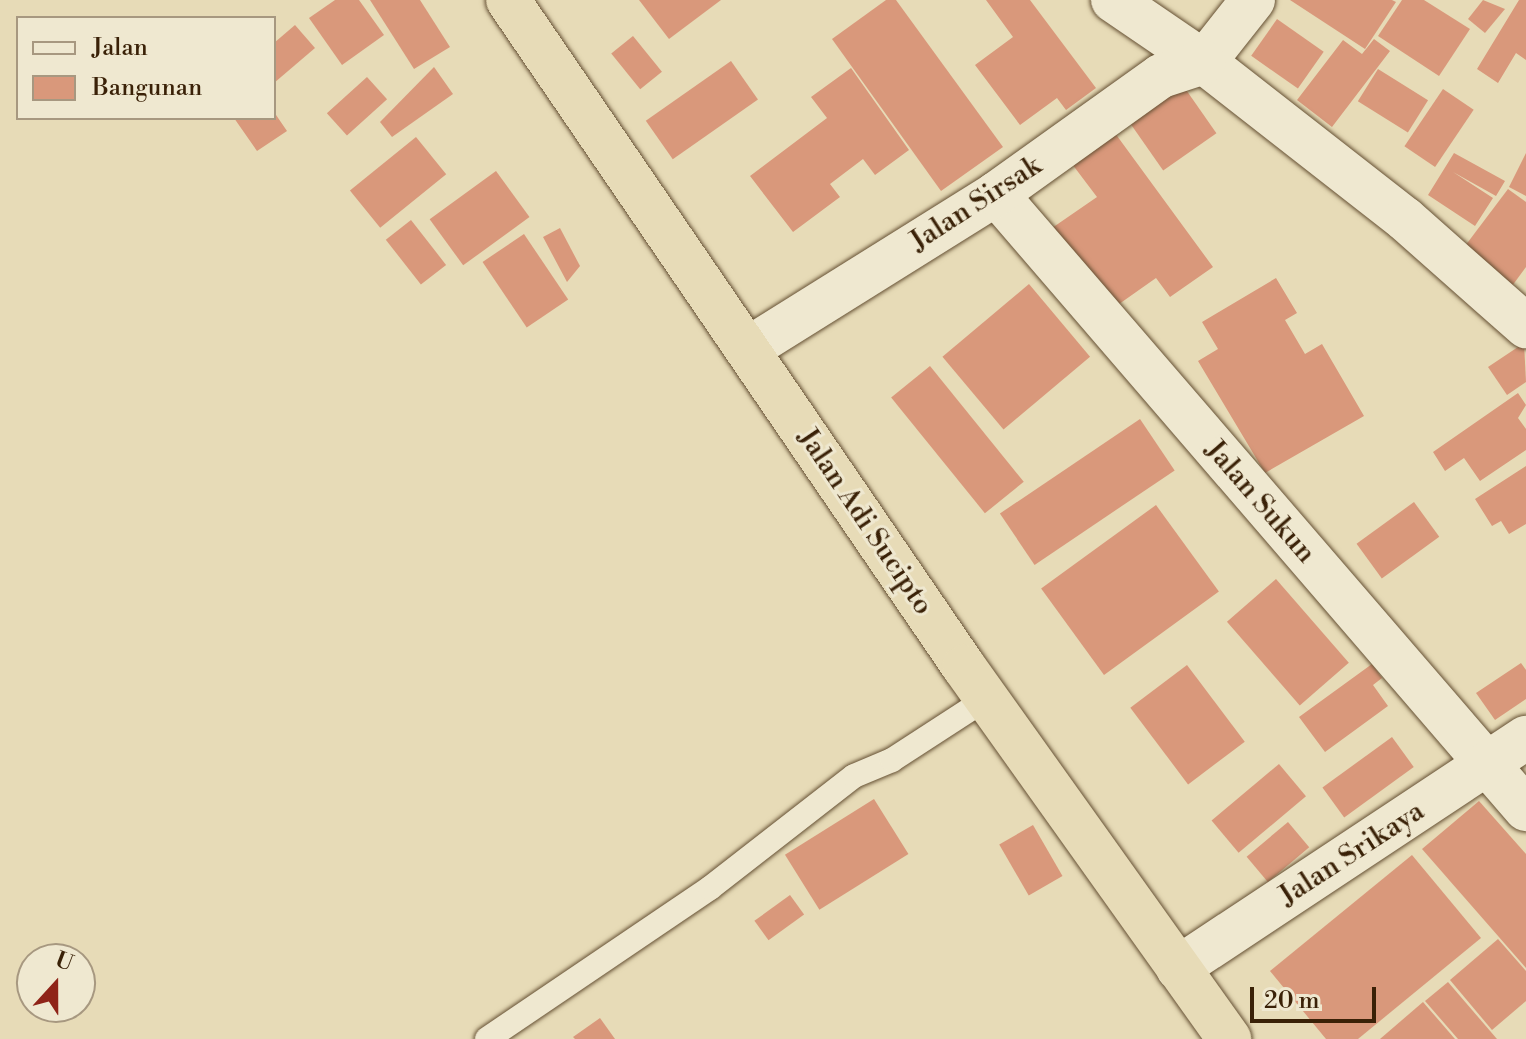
<!DOCTYPE html>
<html>
<head>
<meta charset="utf-8">
<style>
	body { margin:0 }
	#map { position:relative; width:1526px; height:1039px; overflow:hidden; background:#e7dbb7; font-family:"Libre Bodoni",serif }
	div>[style] { position:absolute }
	.building>* { inset:0; background:#d9987b; transform-origin:0 0 }
	.roads { filter:drop-shadow(0 0 2px #655033) drop-shadow(0 0 2px #655033) }
	.lane>* { height:24px; margin:-12px; padding:0 12px; transform-origin:12px; border-radius:12px; background:#efe8d0 }
	.street>* { height:44px; margin:-22px; padding:0 22px; transform-origin:22px; border-radius:22px; background:#efe8d0 }
	.highway>* { height:44px; margin:-22px; padding:0 22px; transform-origin:22px; border-radius:22px; background:#e7dbb7 }
	span { translate:-50% -50%; white-space:nowrap; text-align:center; line-height:1.15; -webkit-text-stroke:6px #efe8d0; paint-order:stroke }
	.street-label { font-size:28px; color:#3a2107 }
	.legend { position:absolute; left:16px; top:16px; width:260px; height:104px; box-sizing:border-box; background:#efe8d0; border:2px solid #a79880; margin:0; padding:10px 14px; list-style:none; font-size:24px; color:#3a2107 }
	.legend li { display:flex; align-items:center; gap:16px; height:40px }
	.legend b { width:40px; border:2px solid #a79880 }
	.north { position:absolute; left:16px; top:943px; width:80px; height:80px; box-sizing:border-box; background:#efe8d0; border:2px solid #a79880; border-radius:50%; rotate:21deg; font-size:22px; font-weight:700; line-height:32px; text-align:center; color:#3a2107 }
	.north::after { content:''; display:block; margin:auto; width:28px; height:36px; background:#8f2418; clip-path:polygon(50% 0,100% 100%,50% 72%,0 100%) }
	.scale { position:absolute; left:1250px; top:987px; width:126px; height:36px; box-sizing:border-box; border:4px solid #3a2107; border-top:0; padding-left:10px; font-size:24px; line-height:28px; white-space:nowrap; color:#3a2107; -webkit-text-stroke:6px #efe8d0; paint-order:stroke }
</style>
</head>
<body>
<div id="map">
	<div class="building">
		<i style="clip-path:polygon(335px 0,359px 0,384px 35px,342px 65px,309px 18px)"></i>
		<i style="clip-path:polygon(370px 0,420px 0,450px 47px,414px 69px)"></i>
		<i style="clip-path:polygon(639px 0,721px 0,669px 39px)"></i>
		<i style="clip-path:polygon(886px 0,896px 0,1003px 147px,941px 191px,832px 39px)"></i>
		<i style="clip-path:polygon(986px 0,1030px 0,1096px 88px,1066px 110px,1057px 98px,1020px 125px,975px 65px,1013px 37px)"></i>
		<i style="clip-path:polygon(1290px 0,1392px 0,1396px 2px,1365px 49px)"></i>
		<i style="clip-path:polygon(1402px 0,1424px 0,1470px 29px,1439px 76px,1378px 36px)"></i>
		<i style="clip-path:polygon(1483px 0,1505px 9px,1485px 33px,1468px 19px)"></i>
		<i style="clip-path:polygon(1519px 0,1526px 0,1526px 60px,1516px 53px,1498px 83px,1477px 69px)"></i>
		<i style="left:1277px;top:19px;width:57px;height:45px;rotate:35deg"></i>
		<i style="clip-path:polygon(295px 25px,315px 48px,274px 83px,274px 43px)"></i>
		<i style="left:633px;top:36px;width:46px;height:28px;rotate:51deg"></i>
		<i style="clip-path:polygon(1374px 39px,1390px 51px,1332px 127px,1297px 100px,1343px 40px,1362px 54px)"></i>
		<i style="left:731px;top:61px;width:47px;height:104px;rotate:55deg"></i>
		<i style="clip-path:polygon(434px 67px,453px 94px,392px 137px,380px 122px)"></i>
		<i style="clip-path:polygon(851px 68px,909px 150px,875px 175px,863px 159px,830px 184px,840px 197px,793px 232px,750px 176px,827px 118px,811px 97px)"></i>
		<i style="left:1378px;top:69px;width:59px;height:38px;rotate:32deg"></i>
		<i style="left:367px;top:77px;width:30px;height:54px;rotate:48deg"></i>
		<i style="left:1182px;top:84px;width:60px;height:65px;rotate:55deg"></i>
		<i style="left:1443px;top:89px;width:37px;height:69px;rotate:34deg"></i>
		<i style="clip-path:polygon(274px 112px,287px 131px,257px 151px,234px 118px,274px 118px)"></i>
		<i style="clip-path:polygon(1112px 129px,1213px 267px,1170px 297px,1156px 278px,1112px 309px,1052px 228px,1097px 197px,1069px 160px)"></i>
		<i style="left:416px;top:137px;width:48px;height:85px;rotate:51deg"></i>
		<i style="clip-path:polygon(1454px 153px,1505px 181px,1496px 196px,1453px 172px,1493px 198px,1475px 226px,1428px 195px)"></i>
		<i style="clip-path:polygon(1526px 153px,1526px 196px,1509px 187px)"></i>
		<i style="left:496px;top:171px;width:57px;height:82px;rotate:54deg"></i>
		<i style="clip-path:polygon(1508px 189px,1526px 202px,1526px 267px,1512px 286px,1462px 250px)"></i>
		<i style="left:411px;top:220px;width:57px;height:32px;rotate:52deg"></i>
		<i style="clip-path:polygon(560px 228px,580px 266px,567px 282px,543px 237px)"></i>
		<i style="left:524px;top:234px;width:79px;height:50px;rotate:56deg"></i>
		<i style="clip-path:polygon(1276px 278px,1297px 313px,1285px 320px,1305px 354px,1322px 344px,1364px 416px,1265px 473px,1198px 361px,1218px 349px,1202px 322px)"></i>
		<i style="left:1029px;top:284px;width:95px;height:113px;rotate:50deg"></i>
		<i style="clip-path:polygon(1524px 343px,1526px 382px,1507px 395px,1488px 367px)"></i>
		<i style="left:930px;top:366px;width:149px;height:50px;rotate:51deg"></i>
		<i style="clip-path:polygon(1518px 393px,1526px 405px,1518px 418px,1526px 429px,1526px 450px,1480px 481px,1464px 458px,1445px 471px,1433px 452px)"></i>
		<i style="left:1140px;top:419px;width:62px;height:169px;rotate:56deg"></i>
		<i style="clip-path:polygon(1526px 466px,1526px 524px,1509px 534px,1501px 521px,1492px 526px,1475px 499px)"></i>
		<i style="left:1414px;top:502px;width:43px;height:71px;rotate:54deg"></i>
		<i style="left:1156px;top:505px;width:107px;height:142px;rotate:54deg"></i>
		<i style="left:1276px;top:579px;width:111px;height:65px;rotate:49deg"></i>
		<i style="clip-path:polygon(1521px 663px,1526px 670px,1526px 699px,1495px 720px,1476px 693px)"></i>
		<i style="clip-path:polygon(1372px 664px,1382px 678px,1373px 685px,1388px 706px,1325px 752px,1299px 717px)"></i>
		<i style="left:1187px;top:665px;width:96px;height:71px;rotate:53deg"></i>
		<i style="left:1392px;top:737px;width:37px;height:86px;rotate:54deg"></i>
		<i style="left:1279px;top:764px;width:42px;height:88px;rotate:50deg"></i>
		<i style="left:874px;top:799px;width:65px;height:105px;rotate:58deg"></i>
		<i style="clip-path:polygon(1479px 801px,1526px 854px,1526px 968px,1422px 849px)"></i>
		<i style="left:1288px;top:822px;width:33px;height:54px;rotate:50deg"></i>
		<i style="left:1033px;top:825px;width:59px;height:39px;rotate:60deg"></i>
		<i style="clip-path:polygon(1412px 855px,1481px 938px,1358px 1039px,1326px 1039px,1270px 971px)"></i>
		<i style="left:790px;top:895px;width:24px;height:44px;rotate:54deg"></i>
		<i style="clip-path:polygon(1498px 939px,1526px 971px,1526px 1001px,1492px 1030px,1450px 980px)"></i>
		<i style="clip-path:polygon(1448px 982px,1497px 1039px,1458px 1039px,1425px 1001px)"></i>
		<i style="clip-path:polygon(1423px 1002px,1455px 1039px,1380px 1039px)"></i>
		<i style="clip-path:polygon(600px 1018px,615px 1039px,575px 1039px,573px 1037px)"></i>
	</div>
	<div class="roads">
		<div class="lane">
			<i style="left:487px;top:1039px;width:269px;rotate:-34.1deg"></i>
			<i style="left:710px;top:888px;width:182px;rotate:-37.9deg"></i>
			<i style="left:854px;top:776px;width:41px;rotate:-22.8deg"></i>
			<i style="left:892px;top:760px;width:112px;rotate:-33deg"></i>
		</div>
		<div class="street">
			<i style="left:1113px;top:0;width:110px;rotate:34.3deg"></i>
			<i style="left:1204px;top:62px;width:255px;rotate:38deg"></i>
			<i style="left:1405px;top:219px;width:162px;rotate:41.5deg"></i>
			<i style="left:1204px;top:62px;width:79px;rotate:-51.7deg"></i>
			<i style="left:996px;top:194px;width:812px;rotate:49.25deg"></i>
			<i style="left:748px;top:349px;width:292px;rotate:-32deg"></i>
			<i style="left:996px;top:194px;width:203px;rotate:-35.6deg"></i>
			<i style="left:1161px;top:76px;width:45px;rotate:-18deg"></i>
			<i style="left:1178px;top:968px;width:417px;rotate:-33.5deg"></i>
		</div>
		<div class="highway">
			<i style="left:508px;top:0;width:808px;rotate:55.64deg"></i>
			<i style="left:964px;top:667px;width:457px;rotate:54.5deg"></i>
		</div>
	</div>
	<div class="street-label">
		<span style="left:976px;top:204px;rotate:-33deg">Jalan Sirsak</span>
		<span style="left:1260px;top:502px;rotate:49deg">Jalan Sukun</span>
		<span style="left:865px;top:522px;rotate:56deg">Jalan Adi Sucipto</span>
		<span style="left:1352px;top:854px;rotate:-33deg">Jalan Srikaya</span>
	</div>
	<ul class="legend">
	<li><b style="height:10px;background:#efe8d0"></b>Jalan</li>
	<li><b style="height:22px;background:#d9987b"></b>Bangunan</li>
	</ul>
	<div class="north">U</div>
	<div class="scale">20 m</div>
</div>
</body>
</html>
